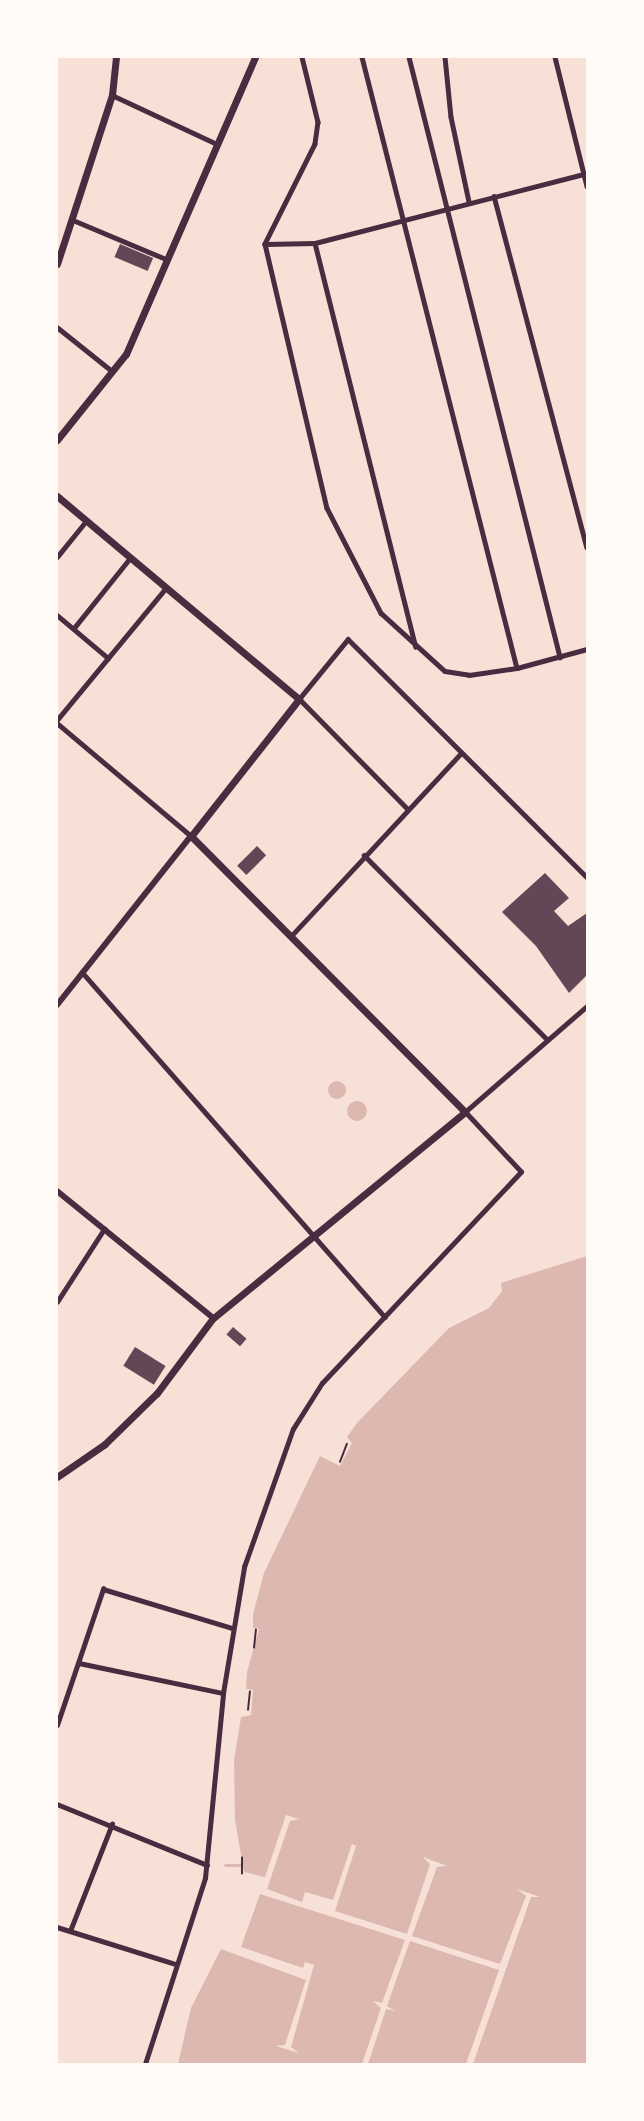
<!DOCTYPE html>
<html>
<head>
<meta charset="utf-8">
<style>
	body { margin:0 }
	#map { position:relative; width:644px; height:2121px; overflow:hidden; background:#f7e1d7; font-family:"Asap Condensed",sans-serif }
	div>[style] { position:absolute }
	.water>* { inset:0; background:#dcb8b0 }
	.round { border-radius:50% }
	.stream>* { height:3px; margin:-1.5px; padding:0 1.5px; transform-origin:1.5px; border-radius:1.5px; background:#dcb8b0 }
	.building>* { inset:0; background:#644757; transform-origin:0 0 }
	.path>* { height:1.5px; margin:-0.75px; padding:0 0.75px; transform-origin:0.75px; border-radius:0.75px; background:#4a2c40 }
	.minor>* { height:4.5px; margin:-2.25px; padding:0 2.25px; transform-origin:2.25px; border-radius:2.25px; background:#4a2c40 }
	.tertiary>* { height:6px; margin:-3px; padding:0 3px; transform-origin:3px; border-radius:3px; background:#4a2c40 }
	.secondary>* { height:7px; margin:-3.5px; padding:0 3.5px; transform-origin:3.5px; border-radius:3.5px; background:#4a2c40 }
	span { translate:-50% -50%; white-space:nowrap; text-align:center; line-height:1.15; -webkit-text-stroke:6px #fffaf5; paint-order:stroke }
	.frame { position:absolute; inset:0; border:58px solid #fffaf5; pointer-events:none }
</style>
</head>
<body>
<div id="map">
	<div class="water">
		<i class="round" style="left:328px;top:1081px;width:18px;height:18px"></i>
		<i class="round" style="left:347px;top:1101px;width:20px;height:20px"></i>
		<i style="clip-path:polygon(587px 1256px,587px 2064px,473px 2064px,531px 1897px,540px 1897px,517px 1889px,526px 1896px,500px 1964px,412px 1936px,437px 1867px,447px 1866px,423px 1857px,430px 1864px,407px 1934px,335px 1911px,356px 1846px,352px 1844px,333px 1900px,305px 1892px,302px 1902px,267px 1889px,290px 1821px,299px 1819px,286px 1815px,265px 1877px,244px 1872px,235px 1820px,234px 1761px,241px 1717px,251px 1715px,253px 1690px,246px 1689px,247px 1672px,259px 1629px,253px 1628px,253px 1614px,264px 1573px,320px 1456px,340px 1466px,352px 1443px,347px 1437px,357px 1423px,449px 1328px,489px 1308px,502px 1291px,501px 1283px)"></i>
		<i style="clip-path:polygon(260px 1894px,405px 1940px,382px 2003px,373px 2001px,381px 2008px,362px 2064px,178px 2064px,191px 2008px,221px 1949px,306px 1980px,285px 2045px,276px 2046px,299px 2053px,291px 2047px,314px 1965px,305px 1962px,303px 1968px,241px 1947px)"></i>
		<i style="clip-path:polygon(410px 1941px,499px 1970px,466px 2064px,368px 2064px,386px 2009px,395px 2011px,387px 2006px)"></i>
	</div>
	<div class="stream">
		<i style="left:225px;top:1865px;width:20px"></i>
	</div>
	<div class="building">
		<i style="left:120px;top:244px;width:36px;height:14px;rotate:23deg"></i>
		<i style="left:257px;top:846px;width:13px;height:28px;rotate:45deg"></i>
		<i style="clip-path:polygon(545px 873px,569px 898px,554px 911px,568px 926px,587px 913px,587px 975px,569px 993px,536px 946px,502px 912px)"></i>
		<i style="left:233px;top:1327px;width:18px;height:10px;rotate:41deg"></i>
		<i style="left:135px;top:1347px;width:36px;height:22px;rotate:32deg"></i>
	</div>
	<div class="path">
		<i style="left:340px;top:1462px;width:19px;rotate:-69deg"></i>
		<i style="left:254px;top:1648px;width:18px;rotate:-84deg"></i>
		<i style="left:248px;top:1710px;width:18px;rotate:-84deg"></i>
		<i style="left:242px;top:1874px;width:16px;rotate:-90deg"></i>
	</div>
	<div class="minor">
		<i style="left:302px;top:57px;width:67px;rotate:76.2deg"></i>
		<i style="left:318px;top:122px;width:22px;rotate:98deg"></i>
		<i style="left:315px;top:144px;width:112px;rotate:116.6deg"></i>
		<i style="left:265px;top:244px;width:271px;rotate:76.8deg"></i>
		<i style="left:327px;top:508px;width:118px;rotate:62.8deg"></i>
		<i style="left:381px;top:613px;width:86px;rotate:42.2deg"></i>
		<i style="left:445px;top:671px;width:24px;rotate:9deg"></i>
		<i style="left:469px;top:675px;width:49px;rotate:-8.3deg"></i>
		<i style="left:517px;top:668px;width:73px;rotate:-15.2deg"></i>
		<i style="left:362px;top:57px;width:630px;rotate:75.77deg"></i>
		<i style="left:409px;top:57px;width:619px;rotate:75.87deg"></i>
		<i style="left:445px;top:57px;width:60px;rotate:84.3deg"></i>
		<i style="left:451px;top:117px;width:87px;rotate:78deg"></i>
		<i style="left:555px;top:57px;width:133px;rotate:76.1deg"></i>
		<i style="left:112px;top:95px;width:116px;rotate:25deg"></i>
		<i style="left:494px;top:196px;width:363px;rotate:75.2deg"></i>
		<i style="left:73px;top:220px;width:101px;rotate:22.8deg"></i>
		<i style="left:315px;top:243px;width:416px;rotate:76deg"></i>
		<i style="left:265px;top:244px;width:50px;rotate:-1.1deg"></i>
		<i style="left:315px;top:243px;width:281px;rotate:-14.4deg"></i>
		<i style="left:57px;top:327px;width:70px;rotate:38.7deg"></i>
		<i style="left:57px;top:557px;width:46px;rotate:-51.1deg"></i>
		<i style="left:57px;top:615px;width:67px;rotate:40.1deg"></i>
		<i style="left:74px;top:628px;width:90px;rotate:-51.3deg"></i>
		<i style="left:57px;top:720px;width:171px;rotate:-50.5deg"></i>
		<i style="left:57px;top:723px;width:175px;rotate:40.1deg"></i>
		<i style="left:407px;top:809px;width:154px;rotate:-134.5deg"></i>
		<i style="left:299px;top:699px;width:77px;rotate:-50.8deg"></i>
		<i style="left:348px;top:639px;width:337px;rotate:44.9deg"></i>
		<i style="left:364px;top:855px;width:258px;rotate:45.2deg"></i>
		<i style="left:293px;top:934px;width:247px;rotate:-47.1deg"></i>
		<i style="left:82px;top:972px;width:459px;rotate:48.7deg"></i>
		<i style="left:57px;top:1302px;width:87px;rotate:-57.2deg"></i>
		<i style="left:79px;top:1663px;width:147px;rotate:11.8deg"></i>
		<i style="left:57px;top:1725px;width:144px;rotate:-71.3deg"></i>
		<i style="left:103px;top:1589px;width:135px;rotate:16.8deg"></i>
		<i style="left:57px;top:1804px;width:162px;rotate:22.1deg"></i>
		<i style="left:57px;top:1927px;width:125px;rotate:17.3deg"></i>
		<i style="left:70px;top:1931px;width:115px;rotate:-68.6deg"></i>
		<i style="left:145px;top:2064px;width:195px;rotate:-72.1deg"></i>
		<i style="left:205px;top:1878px;width:186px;rotate:-84.4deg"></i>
		<i style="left:223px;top:1693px;width:128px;rotate:-80.5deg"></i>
		<i style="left:244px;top:1567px;width:146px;rotate:-70.5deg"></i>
		<i style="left:293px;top:1429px;width:54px;rotate:-57.8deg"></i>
		<i style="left:322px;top:1383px;width:290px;rotate:-46.7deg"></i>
		<i style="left:521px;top:1172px;width:82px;rotate:-133deg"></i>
		<i style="left:465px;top:1112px;width:162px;rotate:-41deg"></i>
	</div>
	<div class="tertiary">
		<i style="left:57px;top:1005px;width:216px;rotate:-51.6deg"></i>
		<i style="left:57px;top:1191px;width:201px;rotate:39.1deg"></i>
	</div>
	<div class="secondary">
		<i style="left:57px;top:264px;width:178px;rotate:-72deg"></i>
		<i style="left:112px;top:95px;width:38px;rotate:-84deg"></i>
		<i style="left:57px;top:440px;width:110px;rotate:-51.3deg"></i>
		<i style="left:126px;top:354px;width:324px;rotate:-66.5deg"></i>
		<i style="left:57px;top:496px;width:316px;rotate:40deg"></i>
		<i style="left:299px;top:699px;width:174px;rotate:128.2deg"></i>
		<i style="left:191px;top:836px;width:389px;rotate:45.2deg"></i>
		<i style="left:465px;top:1112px;width:325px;rotate:140.7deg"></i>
		<i style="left:213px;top:1318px;width:94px;rotate:126.7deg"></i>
		<i style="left:157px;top:1393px;width:73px;rotate:135.6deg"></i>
		<i style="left:105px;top:1444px;width:58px;rotate:145.5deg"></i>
	</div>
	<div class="frame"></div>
</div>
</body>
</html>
